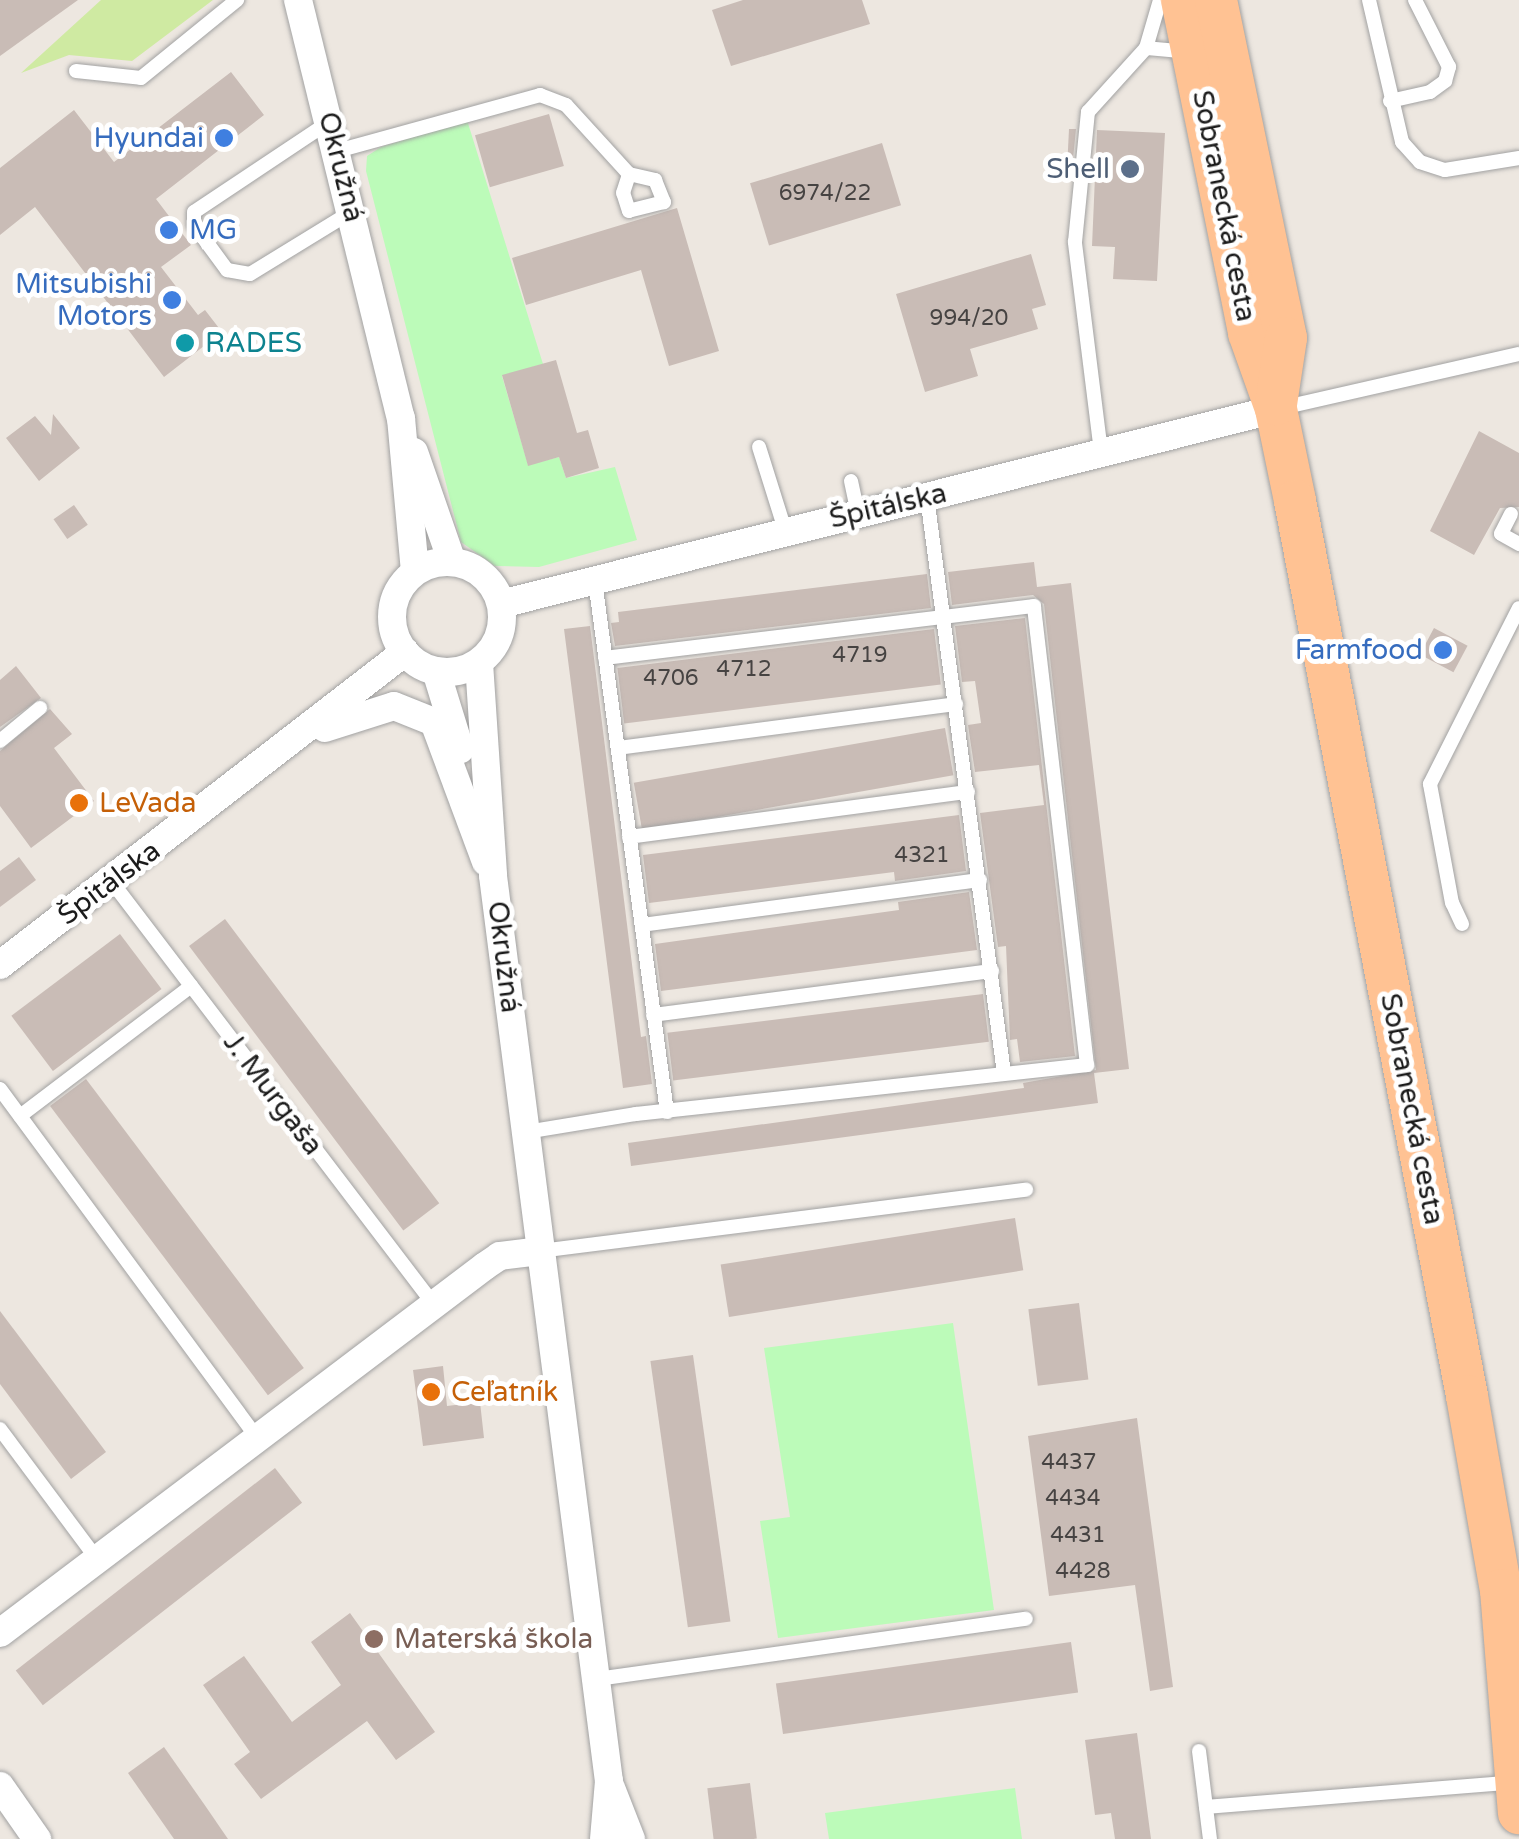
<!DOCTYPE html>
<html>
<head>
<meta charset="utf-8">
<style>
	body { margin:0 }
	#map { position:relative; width:1519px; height:1839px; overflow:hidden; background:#ede7e0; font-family:"Varela Round",sans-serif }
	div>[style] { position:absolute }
	.grass>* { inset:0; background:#cfeaa2 }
	.park>* { inset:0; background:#bcfbb9 }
	.building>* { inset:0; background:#c9bcb6; transform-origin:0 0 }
	.roads { filter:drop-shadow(0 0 2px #a2a2a2) drop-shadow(0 0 2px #a2a2a2) }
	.service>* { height:14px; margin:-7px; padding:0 7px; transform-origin:7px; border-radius:7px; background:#fff }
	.minor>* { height:28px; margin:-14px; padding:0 14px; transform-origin:14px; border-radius:14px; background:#fff }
	.minor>.ring { margin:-14px; padding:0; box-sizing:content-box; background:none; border:28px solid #fff; border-radius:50% }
	.primary>* { height:42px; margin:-21px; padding:0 21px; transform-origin:21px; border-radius:21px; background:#ffc293 }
	.dots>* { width:28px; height:28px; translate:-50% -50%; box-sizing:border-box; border:5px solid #fff; border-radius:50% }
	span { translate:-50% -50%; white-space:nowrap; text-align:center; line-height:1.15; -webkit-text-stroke:10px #fff; paint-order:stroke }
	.number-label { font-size:22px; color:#464342 }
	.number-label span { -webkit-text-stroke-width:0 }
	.shop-label { font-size:28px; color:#366cbe }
	.right { translate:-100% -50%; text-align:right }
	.left { translate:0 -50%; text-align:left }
	.street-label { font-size:28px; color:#1b1b1b }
	.service-label { font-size:28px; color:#4e5e75 }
	.culture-label { font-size:28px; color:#0d838f }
	.food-label { font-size:28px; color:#c56008 }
	.education-label { font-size:28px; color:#785e54 }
</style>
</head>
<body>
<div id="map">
	<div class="grass">
		<i style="clip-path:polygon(101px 0,213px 0,132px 61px,69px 55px,21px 73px)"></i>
	</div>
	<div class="park">
		<i style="clip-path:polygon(467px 120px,543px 364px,502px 376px,528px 465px,559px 457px,566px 478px,615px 467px,637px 540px,539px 567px,495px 566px,461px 542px,366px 171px,367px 156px,381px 147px)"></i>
		<i style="clip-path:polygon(953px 1323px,994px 1610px,778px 1638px,760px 1521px,790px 1517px,764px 1348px)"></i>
		<i style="clip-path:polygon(1015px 1788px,1022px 1839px,829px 1839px,825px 1813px)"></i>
	</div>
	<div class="building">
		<i style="clip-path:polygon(0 0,78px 0,0 56px)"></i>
		<i style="clip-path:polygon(743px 0,862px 0,870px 24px,731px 66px,712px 10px)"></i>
		<i style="clip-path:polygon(231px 72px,264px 115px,156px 199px,191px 245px,161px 267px,198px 315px,205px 310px,222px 332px,164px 377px,35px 207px,0 235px,0 168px,74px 110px,114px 162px)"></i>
		<i style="left:549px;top:114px;width:54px;height:77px;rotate:74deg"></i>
		<i style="clip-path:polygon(1069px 129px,1076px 129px,1072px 169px,1067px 169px)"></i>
		<i style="clip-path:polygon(1097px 130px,1165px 133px,1157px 281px,1113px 279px,1115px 247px,1092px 246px)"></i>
		<i style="left:882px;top:143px;width:65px;height:138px;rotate:73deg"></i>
		<i style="clip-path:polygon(677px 208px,719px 351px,669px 366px,641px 270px,526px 305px,512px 258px)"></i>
		<i style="clip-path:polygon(1031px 254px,1046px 305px,1032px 309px,1038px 329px,970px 349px,978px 376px,925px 392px,896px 294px)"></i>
		<i style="clip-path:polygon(556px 360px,577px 433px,588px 430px,599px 468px,566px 478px,559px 457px,528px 466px,502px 375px)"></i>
		<i style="clip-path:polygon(53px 414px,80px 448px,39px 481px,6px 438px,35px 416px,51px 435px)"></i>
		<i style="clip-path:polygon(1479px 431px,1519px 453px,1519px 507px,1500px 508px,1474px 555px,1430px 531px)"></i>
		<i style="left:74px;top:505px;width:24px;height:25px;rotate:55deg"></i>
		<i style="clip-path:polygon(1034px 562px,1037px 587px,1071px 583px,1129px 1069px,1094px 1073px,1098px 1103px,631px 1166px,628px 1143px,1024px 1088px,1023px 1083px,1096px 1070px,1044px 604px,1033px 595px,952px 605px,948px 572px)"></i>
		<i style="clip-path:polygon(927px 574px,931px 608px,615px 646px,611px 623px,619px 622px,618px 612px)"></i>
		<i style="clip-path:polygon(1025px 618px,1075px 1056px,1020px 1062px,1017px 1039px,1010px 1040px,1006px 946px,998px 947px,980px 813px,1044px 805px,1039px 765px,975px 772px,968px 725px,981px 723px,975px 681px,962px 682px,955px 626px)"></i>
		<i style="clip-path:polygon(590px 626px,641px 1037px,646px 1036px,652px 1084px,623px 1088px,564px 629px)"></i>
		<i style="left:1434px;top:628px;width:38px;height:30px;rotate:28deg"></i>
		<i style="left:934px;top:629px;width:56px;height:319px;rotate:83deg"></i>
		<i style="clip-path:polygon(16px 666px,41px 698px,0 727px,0 680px)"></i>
		<i style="clip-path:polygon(50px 709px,72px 734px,54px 748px,94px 801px,31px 848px,0 806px,0 751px)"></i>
		<i style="left:945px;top:728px;width:48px;height:316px;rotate:80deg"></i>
		<i style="clip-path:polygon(959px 815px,966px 871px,895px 881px,894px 872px,649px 903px,643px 855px)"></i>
		<i style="clip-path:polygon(19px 857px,36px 880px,0 907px,0 871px)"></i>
		<i style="clip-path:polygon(969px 892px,977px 950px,661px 991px,655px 944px,899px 910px,898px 902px)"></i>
		<i style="left:225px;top:919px;width:356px;height:45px;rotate:53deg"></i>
		<i style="left:120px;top:934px;width:69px;height:136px;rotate:53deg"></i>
		<i style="left:983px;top:994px;width:48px;height:318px;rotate:83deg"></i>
		<i style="left:86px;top:1079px;width:362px;height:45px;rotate:53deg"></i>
		<i style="left:1015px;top:1218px;width:53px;height:298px;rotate:81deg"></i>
		<i style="left:1079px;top:1303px;width:77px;height:51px;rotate:83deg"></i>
		<i style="clip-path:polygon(0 1311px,106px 1452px,71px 1479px,0 1384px)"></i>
		<i style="left:693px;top:1355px;width:269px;height:43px;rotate:82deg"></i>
		<i style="clip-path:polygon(443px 1366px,447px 1406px,480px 1402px,484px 1438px,423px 1446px,413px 1370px)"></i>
		<i style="clip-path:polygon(1137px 1418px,1173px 1687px,1150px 1691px,1135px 1585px,1049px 1596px,1028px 1436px)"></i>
		<i style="left:275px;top:1468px;width:44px;height:329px;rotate:52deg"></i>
		<i style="clip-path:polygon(350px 1613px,435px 1732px,396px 1760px,367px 1721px,261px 1799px,234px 1764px,250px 1752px,203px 1685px,244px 1656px,292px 1722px,341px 1685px,311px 1642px)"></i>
		<i style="left:1071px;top:1642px;width:51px;height:298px;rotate:82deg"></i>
		<i style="clip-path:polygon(1137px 1733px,1151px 1839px,1115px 1839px,1111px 1813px,1095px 1815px,1085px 1740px)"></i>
		<i style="clip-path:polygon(164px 1747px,204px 1804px,228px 1839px,174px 1839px,128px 1773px)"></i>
		<i style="left:750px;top:1783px;width:56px;height:43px;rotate:83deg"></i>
	</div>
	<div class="roads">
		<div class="service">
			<i style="left:1369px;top:0;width:146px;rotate:76.9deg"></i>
			<i style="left:1402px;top:142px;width:27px;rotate:48deg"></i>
			<i style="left:1420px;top:162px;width:26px;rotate:18deg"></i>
			<i style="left:1445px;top:170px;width:75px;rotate:-9.2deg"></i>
			<i style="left:1146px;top:48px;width:44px;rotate:5.2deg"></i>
			<i style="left:76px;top:71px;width:65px;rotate:6.1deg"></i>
			<i style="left:141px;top:78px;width:124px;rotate:-39.1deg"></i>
			<i style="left:1390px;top:101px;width:41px;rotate:-12.7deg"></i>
			<i style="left:1430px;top:92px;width:19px;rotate:-36deg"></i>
			<i style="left:1445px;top:81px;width:15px;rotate:-74deg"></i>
			<i style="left:1449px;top:67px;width:75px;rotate:-116.9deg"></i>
			<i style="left:329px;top:122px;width:162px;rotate:146.3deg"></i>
			<i style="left:194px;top:212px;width:13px;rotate:90deg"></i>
			<i style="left:194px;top:225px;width:56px;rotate:53.7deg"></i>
			<i style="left:227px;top:270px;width:23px;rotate:10deg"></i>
			<i style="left:250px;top:274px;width:119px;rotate:-31.5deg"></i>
			<i style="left:337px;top:151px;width:211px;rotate:-15.4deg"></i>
			<i style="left:540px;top:95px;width:28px;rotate:21deg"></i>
			<i style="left:566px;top:105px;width:93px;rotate:47.6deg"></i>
			<i style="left:629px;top:174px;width:27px;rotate:13deg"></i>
			<i style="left:655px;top:180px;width:24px;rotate:68deg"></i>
			<i style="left:664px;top:202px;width:36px;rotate:166deg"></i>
			<i style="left:629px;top:211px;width:19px;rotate:-108deg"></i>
			<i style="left:623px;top:193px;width:20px;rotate:-72deg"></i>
			<i style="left:1281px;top:408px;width:244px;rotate:-12.8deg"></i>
			<i style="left:759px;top:447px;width:87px;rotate:72.6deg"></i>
			<i style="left:1101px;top:452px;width:212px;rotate:-97.1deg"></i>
			<i style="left:1075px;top:242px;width:131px;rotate:-84.3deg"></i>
			<i style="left:1088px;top:112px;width:86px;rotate:-47.8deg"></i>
			<i style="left:1146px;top:48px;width:50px;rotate:-73.7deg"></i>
			<i style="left:851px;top:481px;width:33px;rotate:78deg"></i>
			<i style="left:927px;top:497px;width:581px;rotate:82.39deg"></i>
			<i style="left:1511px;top:514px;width:22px;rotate:117deg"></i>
			<i style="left:1501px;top:534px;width:21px;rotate:29deg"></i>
			<i style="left:595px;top:581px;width:536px;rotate:82.28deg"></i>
			<i style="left:0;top:741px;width:52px;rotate:-39.5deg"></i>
			<i style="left:618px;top:748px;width:341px;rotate:-7.4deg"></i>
			<i style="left:629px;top:837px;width:342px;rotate:-7.6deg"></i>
			<i style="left:112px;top:882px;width:533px;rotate:52.7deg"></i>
			<i style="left:1462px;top:924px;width:23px;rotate:-115deg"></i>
			<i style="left:1452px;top:903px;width:121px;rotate:-100.5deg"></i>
			<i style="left:1430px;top:784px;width:197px;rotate:-63.2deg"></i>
			<i style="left:642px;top:925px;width:341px;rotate:-7.6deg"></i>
			<i style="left:653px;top:1015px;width:342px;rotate:-7.4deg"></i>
			<i style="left:0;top:1089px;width:431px;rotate:53.6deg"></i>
			<i style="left:20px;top:1116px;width:215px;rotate:-37.2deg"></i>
			<i style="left:526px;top:1132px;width:111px;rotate:-9.3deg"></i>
			<i style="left:636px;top:1114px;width:454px;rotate:-6.2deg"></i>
			<i style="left:1087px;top:1065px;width:462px;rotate:-96.6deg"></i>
			<i style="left:1034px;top:606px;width:432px;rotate:173.1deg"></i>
			<i style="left:540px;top:1251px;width:490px;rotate:-7.2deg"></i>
			<i style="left:0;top:1429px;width:162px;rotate:53.3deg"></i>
			<i style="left:597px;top:1679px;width:433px;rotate:-8deg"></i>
			<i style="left:1199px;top:1751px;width:89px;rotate:82.9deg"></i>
			<i style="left:1206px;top:1807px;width:309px;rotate:-4.6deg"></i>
		</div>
		<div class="minor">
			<i style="left:298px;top:0;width:431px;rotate:76.2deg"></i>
			<i style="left:401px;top:418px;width:154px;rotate:84.8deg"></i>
			<i style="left:414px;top:452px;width:116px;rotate:70.9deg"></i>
			<i class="ring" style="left:392px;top:562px;width:82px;height:82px"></i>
			<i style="left:501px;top:604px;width:799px;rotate:-14.12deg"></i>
			<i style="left:479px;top:663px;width:213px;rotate:86.2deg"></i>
			<i style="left:493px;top:876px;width:912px;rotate:82.7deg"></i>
			<i style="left:609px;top:1781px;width:58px;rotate:94.9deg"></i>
			<i style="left:436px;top:671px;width:82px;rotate:72.9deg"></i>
			<i style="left:325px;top:728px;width:72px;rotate:-17.7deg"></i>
			<i style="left:394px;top:706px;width:43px;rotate:21.8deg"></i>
			<i style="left:434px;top:722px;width:149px;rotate:69.6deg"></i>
			<i style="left:0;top:965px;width:512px;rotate:-37.7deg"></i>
			<i style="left:0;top:1633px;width:608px;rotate:-37.11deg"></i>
			<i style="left:485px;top:1266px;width:18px;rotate:-34deg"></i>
			<i style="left:500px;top:1256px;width:40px;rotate:-7.1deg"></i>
			<i style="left:0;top:1786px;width:65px;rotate:55.1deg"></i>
			<i style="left:611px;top:1788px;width:55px;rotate:68.6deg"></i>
		</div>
		<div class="primary">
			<i style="left:1182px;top:0;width:340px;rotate:78.6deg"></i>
			<i style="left:1249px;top:333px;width:81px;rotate:70.4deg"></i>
			<i style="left:1276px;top:409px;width:94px;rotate:78.3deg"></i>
			<i style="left:1295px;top:501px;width:911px;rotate:79.12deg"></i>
			<i style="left:1467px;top:1396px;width:197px;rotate:80.1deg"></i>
			<i style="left:1501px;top:1590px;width:224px;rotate:85.4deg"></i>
			<i style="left:1216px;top:0;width:345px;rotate:78.3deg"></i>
			<i style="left:1286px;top:338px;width:67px;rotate:98.6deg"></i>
		</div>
	</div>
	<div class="dots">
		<i style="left:224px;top:138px;background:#3f7fe0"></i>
		<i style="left:1130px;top:169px;background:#5c6f8a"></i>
		<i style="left:169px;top:230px;background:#3f7fe0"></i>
		<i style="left:172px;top:300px;background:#3f7fe0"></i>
		<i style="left:185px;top:343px;background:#0f9aa8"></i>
		<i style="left:1443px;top:650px;background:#3f7fe0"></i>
		<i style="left:79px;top:803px;background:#e8710a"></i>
		<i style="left:431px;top:1392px;background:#e8710a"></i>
		<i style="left:374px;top:1639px;background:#8d6e63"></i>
	</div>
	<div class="number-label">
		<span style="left:825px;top:194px">6974/22</span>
		<span style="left:969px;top:319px">994/20</span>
		<span style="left:860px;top:656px">4719</span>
		<span style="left:744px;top:670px">4712</span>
		<span style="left:671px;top:679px">4706</span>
		<span style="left:922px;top:856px">4321</span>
		<span style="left:1069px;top:1463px">4437</span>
		<span style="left:1073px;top:1499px">4434</span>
		<span style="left:1078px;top:1536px">4431</span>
		<span style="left:1083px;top:1572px">4428</span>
	</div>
	<div class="shop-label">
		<span class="right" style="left:204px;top:138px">Hyundai</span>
		<span class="left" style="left:189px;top:230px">MG</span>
		<span class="right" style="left:152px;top:300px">Mitsubishi<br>Motors</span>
		<span class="right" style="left:1423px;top:650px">Farmfood</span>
	</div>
	<div class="street-label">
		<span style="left:341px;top:167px;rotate:76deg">Okružná</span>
		<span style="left:1224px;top:206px;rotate:79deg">Sobranecká cesta</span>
		<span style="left:888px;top:506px;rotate:-13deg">Špitálska</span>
		<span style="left:109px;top:883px;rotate:-37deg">Špitálska</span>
		<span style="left:504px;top:957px;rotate:83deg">Okružná</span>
		<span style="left:273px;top:1094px;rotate:53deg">J. Murgaša</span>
		<span style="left:1412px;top:1109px;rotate:79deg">Sobranecká cesta</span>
	</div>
	<div class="service-label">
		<span class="right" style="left:1110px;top:169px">Shell</span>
	</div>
	<div class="culture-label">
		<span class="left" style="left:205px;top:343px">RADES</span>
	</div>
	<div class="food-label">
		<span class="left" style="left:99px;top:803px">LeVada</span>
		<span class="left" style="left:451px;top:1392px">Ceľatník</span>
	</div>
	<div class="education-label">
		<span class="left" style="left:394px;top:1639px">Materská škola</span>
	</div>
</div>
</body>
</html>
